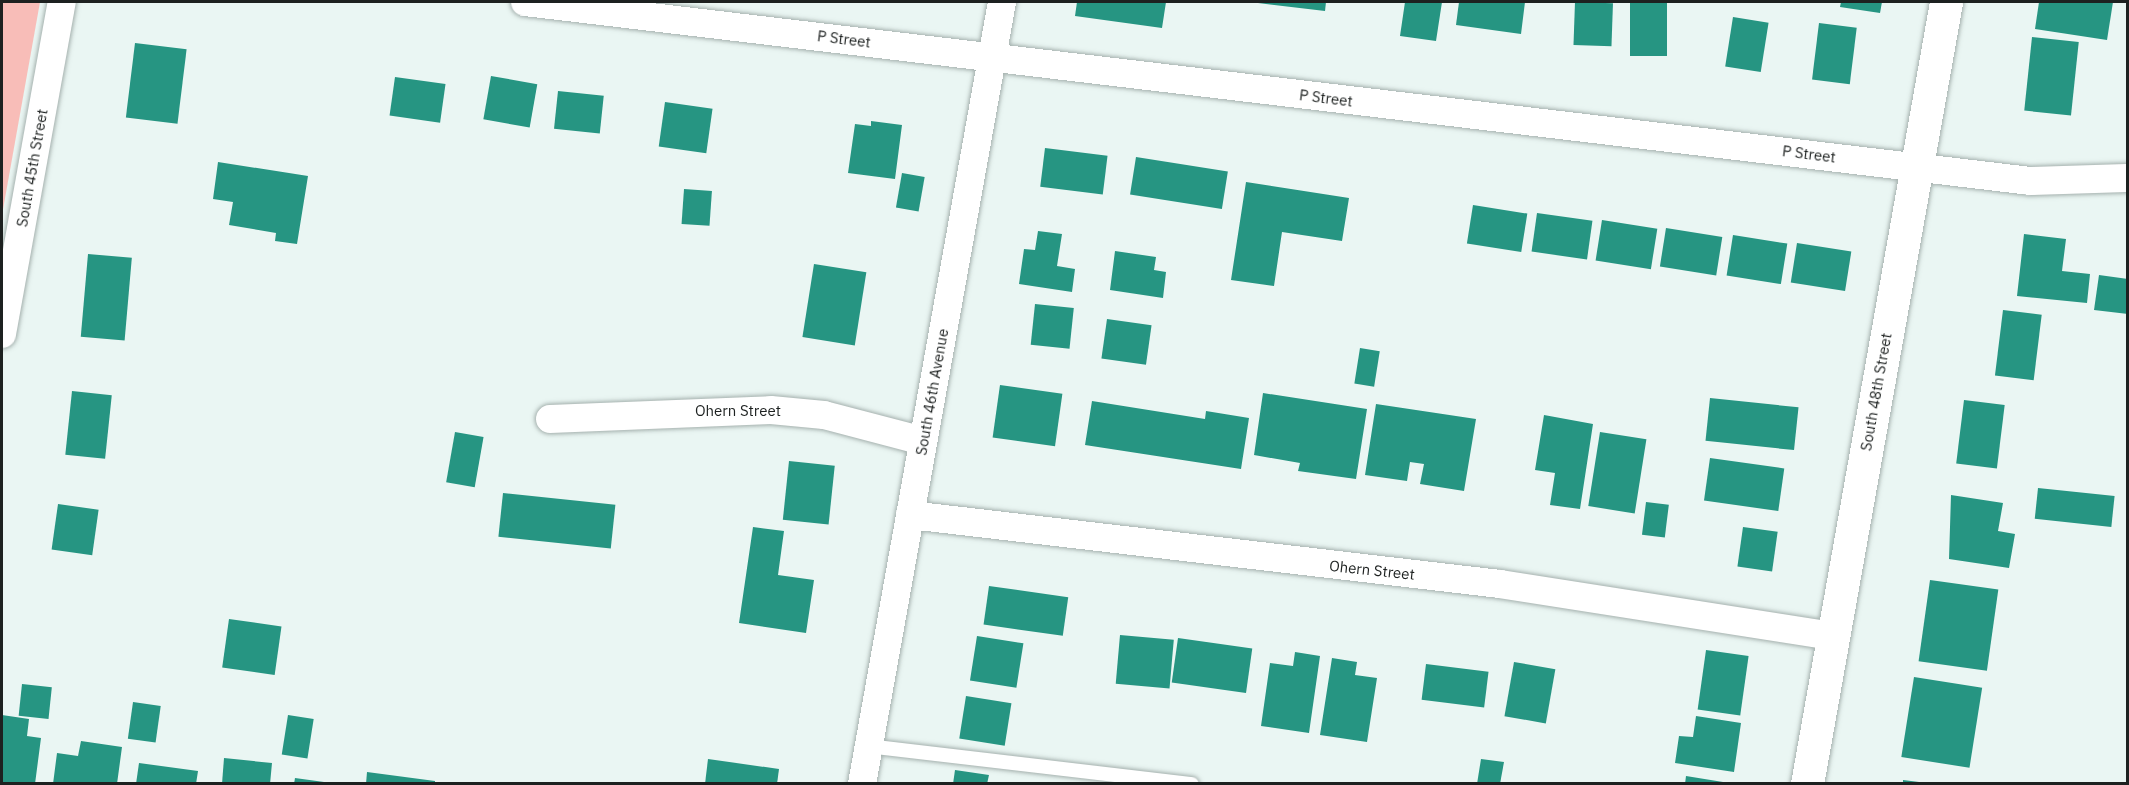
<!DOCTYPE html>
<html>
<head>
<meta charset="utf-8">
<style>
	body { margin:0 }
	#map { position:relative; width:2129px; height:785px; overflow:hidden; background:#eaf6f3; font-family:"IBM Plex Sans",sans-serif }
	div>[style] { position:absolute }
	.green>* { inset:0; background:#f8bdb8 }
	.building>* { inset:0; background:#269582; transform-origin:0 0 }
	.roads { filter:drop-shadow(0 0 2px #a5b1ae) drop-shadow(0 0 2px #a5b1ae) }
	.lane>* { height:14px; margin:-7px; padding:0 7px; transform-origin:7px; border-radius:7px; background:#fff }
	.street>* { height:28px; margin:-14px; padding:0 14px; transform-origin:14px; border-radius:14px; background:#fff }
	.secondary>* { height:33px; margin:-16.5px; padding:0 16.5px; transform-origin:16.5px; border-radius:16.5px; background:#fff }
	span { translate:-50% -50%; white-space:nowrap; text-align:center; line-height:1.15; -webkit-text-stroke:4.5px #fff; paint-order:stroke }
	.street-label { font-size:15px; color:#1d2120 }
	.frame { position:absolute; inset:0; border:3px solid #1d2120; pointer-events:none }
</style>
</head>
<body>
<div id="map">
	<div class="green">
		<i style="clip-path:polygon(2px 2px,40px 2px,2px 215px)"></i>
	</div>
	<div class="building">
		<i style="clip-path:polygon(1077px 2px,1166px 2px,1162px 28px,1075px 16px)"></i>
		<i style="clip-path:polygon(1250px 2px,1326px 2px,1325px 11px)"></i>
		<i style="clip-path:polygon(1405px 2px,1442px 2px,1436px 41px,1400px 36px)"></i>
		<i style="clip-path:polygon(1459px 2px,1525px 2px,1521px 34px,1456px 25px)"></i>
		<i style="left:1575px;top:2px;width:38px;height:43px;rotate:2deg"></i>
		<i style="left:1630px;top:2px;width:37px;height:54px"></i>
		<i style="clip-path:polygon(1841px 2px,1882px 2px,1880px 13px,1840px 7px)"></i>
		<i style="clip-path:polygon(2039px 2px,2113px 2px,2107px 40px,2035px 29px)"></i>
		<i style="left:1733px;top:17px;width:36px;height:50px;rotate:9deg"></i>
		<i style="left:1819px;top:23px;width:38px;height:57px;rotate:7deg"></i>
		<i style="left:2032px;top:37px;width:47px;height:74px;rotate:6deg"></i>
		<i style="left:135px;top:43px;width:52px;height:75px;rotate:7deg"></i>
		<i style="left:491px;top:76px;width:47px;height:44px;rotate:10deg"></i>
		<i style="left:395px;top:77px;width:51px;height:39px;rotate:8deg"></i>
		<i style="left:558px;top:91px;width:46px;height:38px;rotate:6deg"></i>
		<i style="left:665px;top:102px;width:48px;height:45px;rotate:8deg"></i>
		<i style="clip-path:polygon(871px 121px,902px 125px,895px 179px,848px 173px,855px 124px,871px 126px)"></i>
		<i style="left:1045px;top:148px;width:63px;height:39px;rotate:7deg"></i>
		<i style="left:1136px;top:157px;width:93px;height:38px;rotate:9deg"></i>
		<i style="clip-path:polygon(218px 162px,308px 176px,297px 244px,275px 241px,276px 233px,229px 225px,233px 202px,213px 199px)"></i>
		<i style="left:902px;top:173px;width:23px;height:35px;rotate:10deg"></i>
		<i style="clip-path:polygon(1246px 182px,1349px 198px,1342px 241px,1282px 232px,1274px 286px,1231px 280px)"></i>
		<i style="left:684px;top:189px;width:28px;height:35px;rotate:4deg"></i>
		<i style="left:1473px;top:205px;width:55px;height:39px;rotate:9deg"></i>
		<i style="left:1537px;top:213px;width:56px;height:39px;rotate:8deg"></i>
		<i style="left:1602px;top:220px;width:56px;height:41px;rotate:9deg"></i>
		<i style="left:1666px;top:228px;width:57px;height:39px;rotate:9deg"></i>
		<i style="clip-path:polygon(1038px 231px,1062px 234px,1057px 266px,1075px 269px,1072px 292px,1019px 284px,1024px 249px,1035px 250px)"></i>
		<i style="clip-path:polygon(2024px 234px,2066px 239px,2062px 271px,2090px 274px,2087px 303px,2017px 296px)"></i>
		<i style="left:1733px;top:235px;width:55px;height:41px;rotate:9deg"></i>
		<i style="left:1797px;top:243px;width:55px;height:40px;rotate:9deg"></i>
		<i style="clip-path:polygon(1115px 251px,1156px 257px,1154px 270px,1166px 272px,1163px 298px,1110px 290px)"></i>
		<i style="left:88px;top:254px;width:44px;height:83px;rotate:5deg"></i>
		<i style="left:814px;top:264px;width:53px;height:74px;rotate:9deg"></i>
		<i style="clip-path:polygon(2099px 275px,2128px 279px,2128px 314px,2094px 310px)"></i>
		<i style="left:1035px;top:304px;width:39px;height:41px;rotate:6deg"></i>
		<i style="left:2003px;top:310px;width:39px;height:66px;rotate:7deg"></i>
		<i style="left:1107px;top:319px;width:45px;height:40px;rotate:8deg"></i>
		<i style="left:1360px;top:348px;width:20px;height:36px;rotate:9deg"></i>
		<i style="left:1000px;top:385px;width:63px;height:53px;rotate:8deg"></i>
		<i style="left:72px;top:391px;width:40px;height:64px;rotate:6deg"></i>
		<i style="clip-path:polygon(1263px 393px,1367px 409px,1356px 479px,1298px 471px,1300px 463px,1254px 455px)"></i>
		<i style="left:1710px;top:398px;width:89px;height:43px;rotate:6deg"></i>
		<i style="left:1964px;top:400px;width:41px;height:64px;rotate:7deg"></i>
		<i style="clip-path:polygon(1092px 401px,1205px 419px,1206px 411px,1249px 418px,1241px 469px,1085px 445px)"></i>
		<i style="clip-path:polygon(1376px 404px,1476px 419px,1464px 491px,1420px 484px,1424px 464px,1410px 462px,1407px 481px,1365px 475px)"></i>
		<i style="clip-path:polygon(1544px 415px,1593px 424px,1580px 509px,1550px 505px,1555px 473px,1535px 470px)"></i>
		<i style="left:455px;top:432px;width:29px;height:51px;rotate:10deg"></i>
		<i style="left:1600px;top:432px;width:47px;height:75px;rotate:9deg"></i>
		<i style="left:1710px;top:458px;width:75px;height:43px;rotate:8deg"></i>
		<i style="left:789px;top:461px;width:46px;height:59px;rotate:6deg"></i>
		<i style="left:2038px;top:488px;width:77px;height:31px;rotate:6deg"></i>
		<i style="left:503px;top:493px;width:113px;height:44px;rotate:6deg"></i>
		<i style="clip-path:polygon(1951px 495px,2003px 503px,1998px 531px,2015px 534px,2009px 568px,1949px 559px)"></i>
		<i style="left:1646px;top:502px;width:23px;height:33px;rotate:7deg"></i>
		<i style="left:58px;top:504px;width:41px;height:46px;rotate:8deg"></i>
		<i style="clip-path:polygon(753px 527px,784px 531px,778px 575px,814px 580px,806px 633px,739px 623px)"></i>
		<i style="left:1743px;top:527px;width:35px;height:40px;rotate:8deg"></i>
		<i style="left:1930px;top:580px;width:69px;height:82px;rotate:8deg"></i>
		<i style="left:989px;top:586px;width:80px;height:39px;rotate:8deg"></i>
		<i style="left:229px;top:619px;width:53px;height:49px;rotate:8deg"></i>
		<i style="left:1120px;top:635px;width:54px;height:49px;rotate:5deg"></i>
		<i style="left:977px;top:636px;width:47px;height:45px;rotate:9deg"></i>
		<i style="left:1178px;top:638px;width:75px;height:45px;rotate:8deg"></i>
		<i style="left:1706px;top:650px;width:43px;height:60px;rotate:8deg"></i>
		<i style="clip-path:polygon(1295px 652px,1320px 656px,1309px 733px,1261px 726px,1270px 663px,1293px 666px)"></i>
		<i style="clip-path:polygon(1332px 658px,1357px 662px,1355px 675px,1377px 678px,1367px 742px,1320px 735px)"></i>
		<i style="left:1514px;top:662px;width:42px;height:55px;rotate:10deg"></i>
		<i style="left:1426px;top:664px;width:63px;height:36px;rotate:7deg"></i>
		<i style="left:1914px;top:677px;width:69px;height:81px;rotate:9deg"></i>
		<i style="left:22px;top:684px;width:30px;height:32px;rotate:6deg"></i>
		<i style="left:966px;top:696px;width:46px;height:43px;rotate:9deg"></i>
		<i style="left:133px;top:702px;width:28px;height:37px;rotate:8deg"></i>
		<i style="clip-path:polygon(2px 715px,29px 719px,27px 736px,41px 738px,35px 784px,2px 784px)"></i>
		<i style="left:288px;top:715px;width:26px;height:40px;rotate:9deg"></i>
		<i style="clip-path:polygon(1696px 716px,1741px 723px,1734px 772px,1675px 763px,1679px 736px,1693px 737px)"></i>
		<i style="clip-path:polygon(81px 741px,122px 747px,117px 784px,53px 784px,57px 753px,78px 756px)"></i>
		<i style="clip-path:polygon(224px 758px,272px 763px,270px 784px,222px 784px)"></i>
		<i style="clip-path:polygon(708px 759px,779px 769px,777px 784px,705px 784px)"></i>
		<i style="clip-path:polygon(1481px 759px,1504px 762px,1500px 784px,1477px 784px)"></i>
		<i style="clip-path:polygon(139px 763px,198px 771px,196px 784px,136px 784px)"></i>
		<i style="clip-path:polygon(955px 770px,989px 775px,987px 784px,953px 784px)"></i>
		<i style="clip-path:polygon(367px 772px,435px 781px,435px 784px,366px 784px)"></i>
		<i style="clip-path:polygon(1686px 776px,1723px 782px,1723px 784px,1685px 784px)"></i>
		<i style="clip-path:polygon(295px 778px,324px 782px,324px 784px,294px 784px)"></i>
		<i style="clip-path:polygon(1903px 780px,1919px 782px,1919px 784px,1903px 784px)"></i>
	</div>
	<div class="roads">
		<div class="lane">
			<i style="left:868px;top:746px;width:326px;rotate:6.7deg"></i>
		</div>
		<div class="street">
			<i style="left:525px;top:2px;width:1516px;rotate:6.78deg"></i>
			<i style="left:2030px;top:181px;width:98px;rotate:-1.8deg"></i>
			<i style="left:2px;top:334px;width:337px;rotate:-79.8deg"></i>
			<i style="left:550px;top:419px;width:221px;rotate:-2.3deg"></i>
			<i style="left:771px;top:410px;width:53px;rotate:5.4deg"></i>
			<i style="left:824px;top:415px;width:102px;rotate:14.7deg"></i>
			<i style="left:910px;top:515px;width:594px;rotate:6.67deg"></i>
			<i style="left:1500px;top:584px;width:336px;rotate:8.9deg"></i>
			<i style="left:862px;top:784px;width:794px;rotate:-79.85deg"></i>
		</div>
		<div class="secondary">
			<i style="left:1807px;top:784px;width:794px;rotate:-79.92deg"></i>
		</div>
	</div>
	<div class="street-label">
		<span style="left:844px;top:39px;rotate:7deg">P Street</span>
		<span style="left:1326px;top:98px;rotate:7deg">P Street</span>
		<span style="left:1809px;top:154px;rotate:7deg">P Street</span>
		<span style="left:32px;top:168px;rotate:-80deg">South 45th Street</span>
		<span style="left:932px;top:392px;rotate:-80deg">South 46th Avenue</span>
		<span style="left:1876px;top:392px;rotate:-80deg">South 48th Street</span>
		<span style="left:738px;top:411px">Ohern Street</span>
		<span style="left:1372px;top:570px;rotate:6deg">Ohern Street</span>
	</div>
	<div class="frame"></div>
</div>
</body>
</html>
